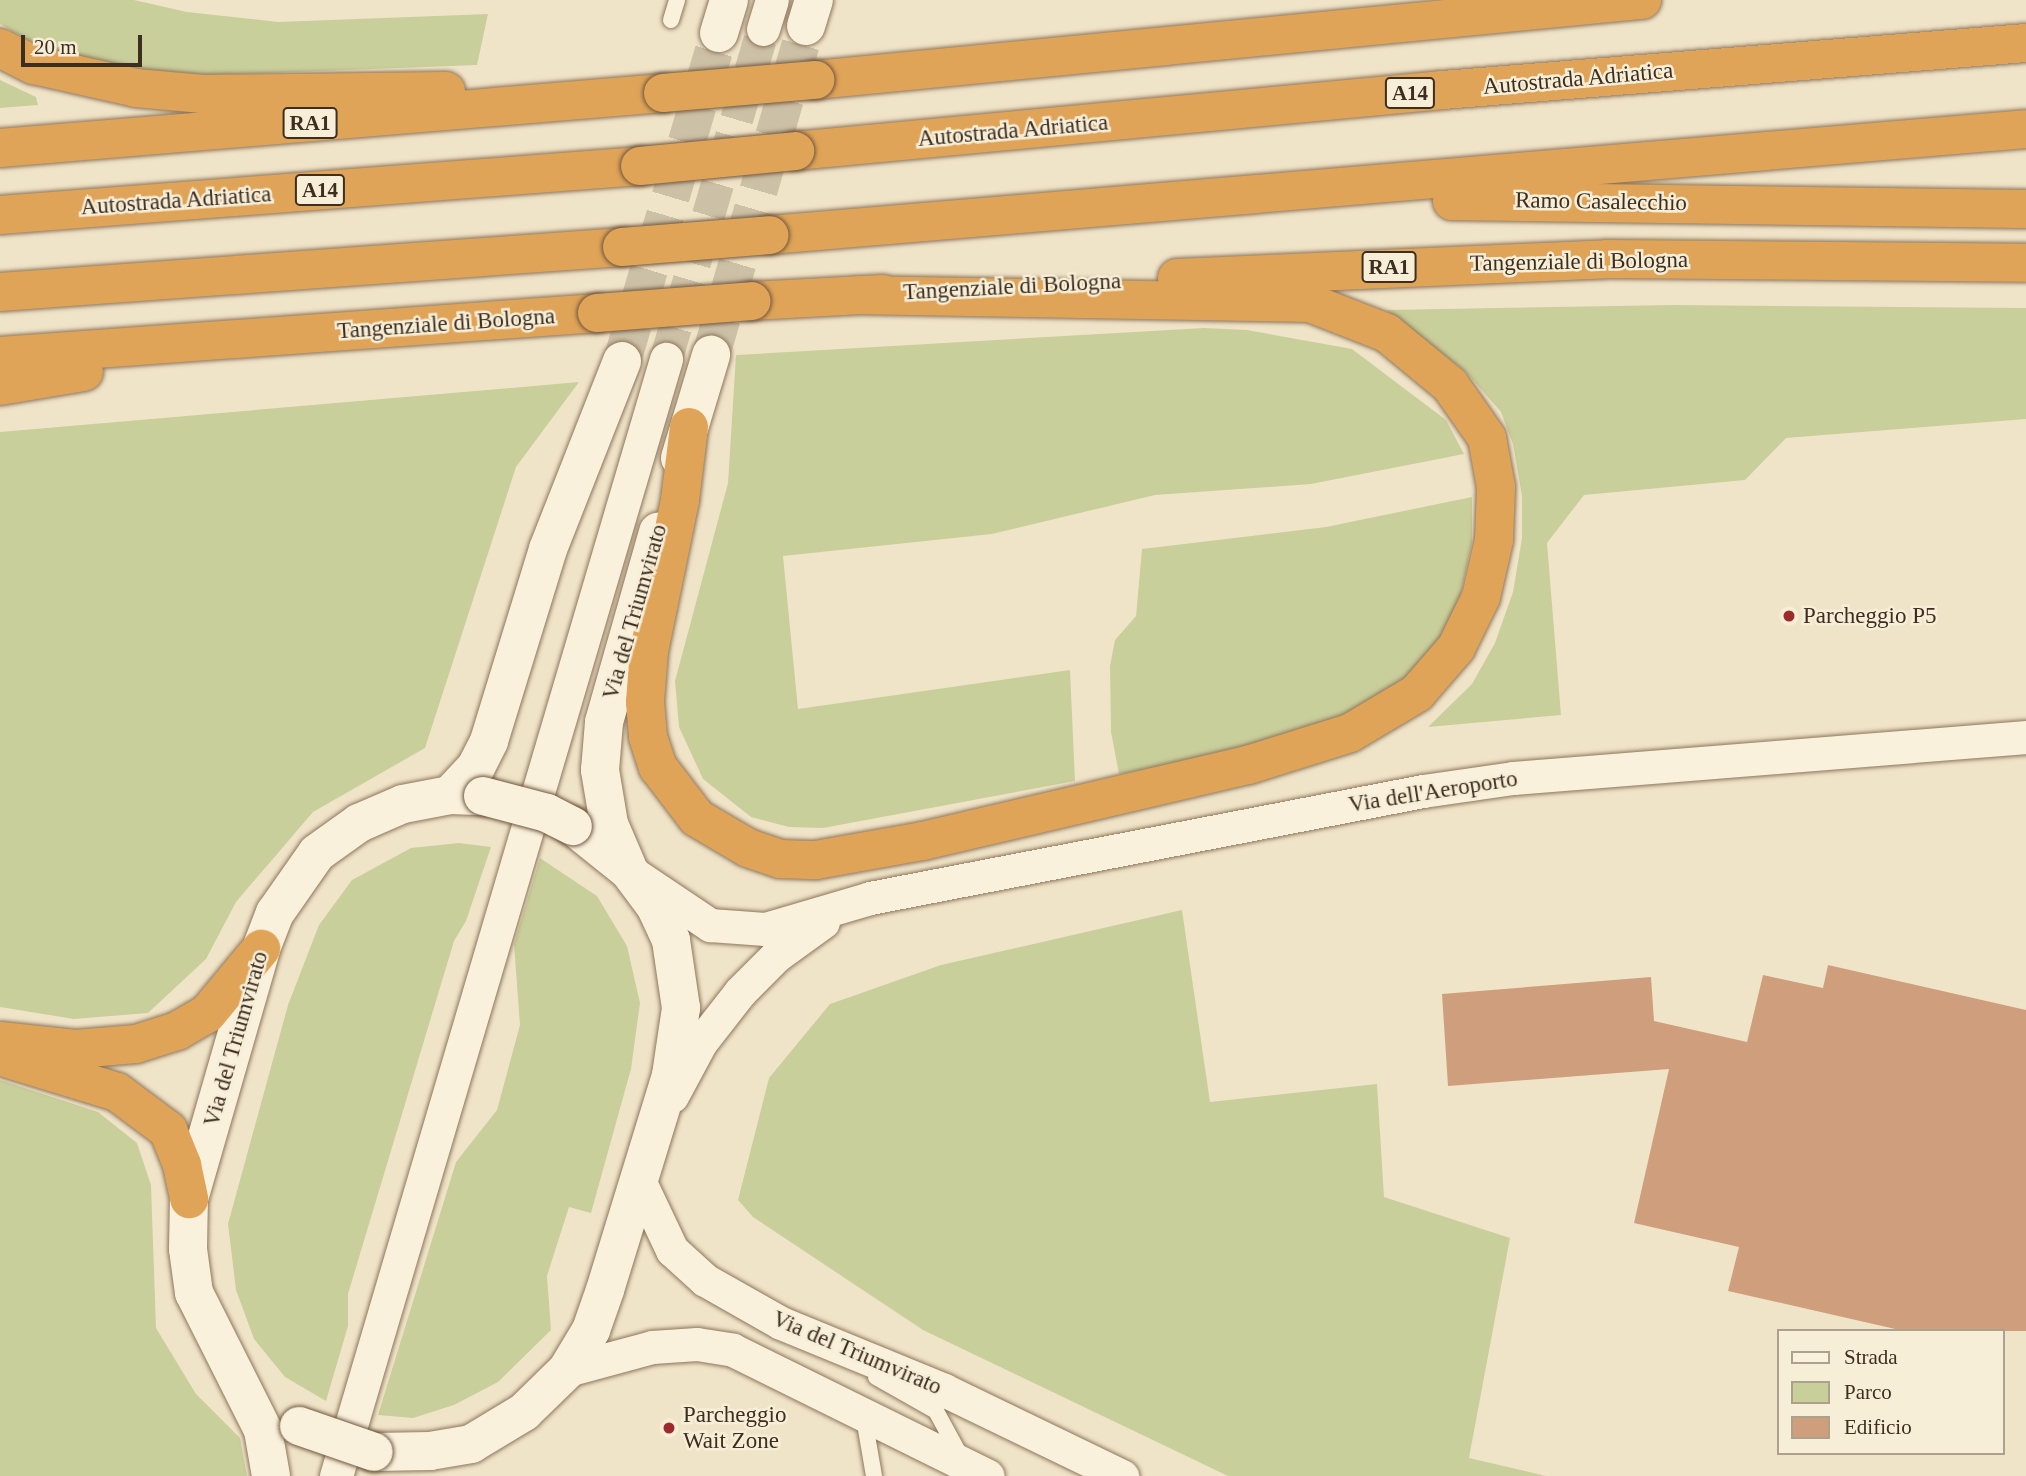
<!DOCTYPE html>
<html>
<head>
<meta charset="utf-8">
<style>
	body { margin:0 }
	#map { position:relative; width:2026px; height:1476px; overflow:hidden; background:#f0e4c8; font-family:"Times New Roman",serif }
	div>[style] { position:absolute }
	.green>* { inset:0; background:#c9cf9b }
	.building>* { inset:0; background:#cf9f7d }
	.street-tunnel>* { height:33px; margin-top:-16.5px; transform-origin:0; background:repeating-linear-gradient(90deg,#ccc0a6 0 33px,transparent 0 50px) }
	.secondary-tunnel>* { height:38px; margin-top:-19px; transform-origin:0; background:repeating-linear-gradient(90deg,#ccc0a6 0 38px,transparent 0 57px) }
	.roads { filter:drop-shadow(0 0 2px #8d765c) drop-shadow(0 0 2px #8d765c) }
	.lane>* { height:16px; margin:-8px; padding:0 8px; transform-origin:8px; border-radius:8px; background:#faf1dc }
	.street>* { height:33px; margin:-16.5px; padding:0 16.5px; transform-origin:16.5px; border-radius:16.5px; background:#faf1dc }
	.secondary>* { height:38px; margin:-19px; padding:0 19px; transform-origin:19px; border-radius:19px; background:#faf1dc }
	.highway>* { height:38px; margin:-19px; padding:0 19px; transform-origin:19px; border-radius:19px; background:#e0a458 }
	.bridges { filter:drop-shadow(0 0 2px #6f573f) drop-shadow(0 0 2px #6f573f) }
	.secondary-bridge>* { height:38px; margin:-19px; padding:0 19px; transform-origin:19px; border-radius:19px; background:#faf1dc }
	.highway-bridge>* { height:38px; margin:-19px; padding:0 19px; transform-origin:19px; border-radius:19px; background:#e0a458 }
	.dots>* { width:19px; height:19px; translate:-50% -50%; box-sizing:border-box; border:4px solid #f7eed8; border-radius:50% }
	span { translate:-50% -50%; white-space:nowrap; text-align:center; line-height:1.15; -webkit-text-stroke:5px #f7eed8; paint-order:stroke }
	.shield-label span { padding:2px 5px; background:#f7eed8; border:2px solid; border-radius:5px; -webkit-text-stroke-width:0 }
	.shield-label { font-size:21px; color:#3d2e20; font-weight:700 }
	.street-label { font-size:23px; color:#3d2e20 }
	.poi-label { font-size:23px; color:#3d2e20 }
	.left { translate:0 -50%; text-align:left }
	.legend { position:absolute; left:1777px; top:1329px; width:228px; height:126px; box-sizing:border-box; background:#f7eed8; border:2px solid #ada18e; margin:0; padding:9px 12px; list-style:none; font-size:21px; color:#3d2e20 }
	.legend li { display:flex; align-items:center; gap:14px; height:35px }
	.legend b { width:35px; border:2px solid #ada18e }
	.scale { position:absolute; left:21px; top:35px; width:121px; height:32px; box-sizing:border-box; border:4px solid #3d2e20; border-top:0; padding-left:9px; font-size:21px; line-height:24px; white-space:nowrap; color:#3d2e20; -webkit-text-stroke:5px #f7eed8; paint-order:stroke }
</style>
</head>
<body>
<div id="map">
	<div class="green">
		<i style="clip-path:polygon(0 0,134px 0,187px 12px,278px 22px,488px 14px,477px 65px,211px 75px,144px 71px,45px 49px,0 24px)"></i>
		<i style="clip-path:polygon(0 80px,36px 97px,38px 105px,0 108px)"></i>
		<i style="clip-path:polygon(1674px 305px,2026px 308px,2026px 419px,1786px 438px,1745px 480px,1584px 495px,1547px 543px,1561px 715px,1428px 727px,1472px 684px,1495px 643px,1513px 592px,1522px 538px,1522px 496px,1513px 444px,1501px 412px,1465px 371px,1386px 310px)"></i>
		<i style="clip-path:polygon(1204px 328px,1247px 330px,1352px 349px,1446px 420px,1464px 454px,1311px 484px,1155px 495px,992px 534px,783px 556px,798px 709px,1070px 670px,1075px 781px,823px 828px,789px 827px,751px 817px,703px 779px,679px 727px,675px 681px,728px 483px,736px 355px)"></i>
		<i style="clip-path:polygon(579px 382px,516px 467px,425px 748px,313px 812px,236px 902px,206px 959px,148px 1013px,74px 1019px,0 1007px,0 432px)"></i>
		<i style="clip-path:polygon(1472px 497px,1472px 542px,1456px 616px,1421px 669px,1357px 714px,1256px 748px,1119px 774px,1111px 732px,1110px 666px,1115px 640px,1136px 616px,1142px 549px,1326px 527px)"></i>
		<i style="clip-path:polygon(459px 843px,491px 847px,466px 921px,454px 941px,348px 1294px,348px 1326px,326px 1401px,285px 1377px,254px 1339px,236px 1290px,228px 1224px,288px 1005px,319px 925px,352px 880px,411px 848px)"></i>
		<i style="clip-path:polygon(540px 858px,597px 896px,627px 946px,640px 1003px,631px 1069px,591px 1213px,569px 1207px,547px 1276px,551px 1330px,498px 1382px,454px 1405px,413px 1418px,378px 1415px,456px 1162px,497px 1110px,520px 1025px,514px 944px)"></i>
		<i style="clip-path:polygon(1182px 910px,1210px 1102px,1377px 1084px,1384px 1197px,1510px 1238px,1469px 1458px,1546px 1476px,1228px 1476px,923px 1330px,753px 1217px,738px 1200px,769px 1078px,830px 1004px,941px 965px)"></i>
		<i style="clip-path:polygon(0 1080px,98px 1112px,137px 1143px,151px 1185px,156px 1328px,196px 1394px,240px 1438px,247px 1476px,0 1476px)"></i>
	</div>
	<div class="building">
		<i style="clip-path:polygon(1828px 965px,2026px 1010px,2026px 1331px,1904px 1331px,1728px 1291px,1739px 1247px,1634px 1223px,1669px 1069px,1448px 1086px,1442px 994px,1651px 977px,1654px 1021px,1747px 1042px,1763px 975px,1823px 988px)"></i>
	</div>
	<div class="street-tunnel">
		<i style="left:666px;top:359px;width:344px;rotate:-73.6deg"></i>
	</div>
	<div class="secondary-tunnel">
		<i style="left:711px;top:355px;width:342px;rotate:-73.9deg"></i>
		<i style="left:622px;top:361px;width:342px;rotate:-73.5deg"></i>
	</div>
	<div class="roads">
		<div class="lane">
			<i style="left:671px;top:20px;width:21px;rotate:-73deg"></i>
			<i style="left:876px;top:1377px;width:69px;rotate:29.5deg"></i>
			<i style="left:936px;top:1411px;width:52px;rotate:61.5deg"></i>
			<i style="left:864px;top:1418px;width:59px;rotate:80.2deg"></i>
		</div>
		<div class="street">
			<i style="left:763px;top:29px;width:30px;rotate:-73deg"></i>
			<i style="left:634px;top:874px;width:92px;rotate:33.9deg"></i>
			<i style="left:710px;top:925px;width:55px;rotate:4.2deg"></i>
			<i style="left:765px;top:929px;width:109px;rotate:-16.4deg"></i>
			<i style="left:870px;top:898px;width:563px;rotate:-10.95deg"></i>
			<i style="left:1423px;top:791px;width:91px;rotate:-8.2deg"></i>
			<i style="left:1513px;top:778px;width:515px;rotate:-4.57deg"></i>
			<i style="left:672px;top:1096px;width:61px;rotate:-61.8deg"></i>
			<i style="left:701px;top:1042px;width:63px;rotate:-52deg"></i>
			<i style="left:740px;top:992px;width:51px;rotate:-45deg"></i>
			<i style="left:776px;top:956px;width:58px;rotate:-35.9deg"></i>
			<i style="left:638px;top:1178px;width:80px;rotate:64.7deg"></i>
			<i style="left:672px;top:1250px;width:45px;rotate:42.3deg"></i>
			<i style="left:705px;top:1280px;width:87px;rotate:29.5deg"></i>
			<i style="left:781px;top:1323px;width:176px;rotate:22.3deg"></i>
			<i style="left:944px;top:1390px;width:198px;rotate:25.8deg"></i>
			<i style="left:567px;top:1370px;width:88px;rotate:-15.1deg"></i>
			<i style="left:652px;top:1347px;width:45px;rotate:-3.8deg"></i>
			<i style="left:697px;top:1344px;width:36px;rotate:9deg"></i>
			<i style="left:733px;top:1350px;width:284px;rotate:26.3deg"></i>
			<i style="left:336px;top:1476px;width:1165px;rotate:-73.54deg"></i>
		</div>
		<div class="secondary">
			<i style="left:806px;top:26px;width:27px;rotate:-73deg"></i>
			<i style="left:719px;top:33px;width:34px;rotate:-73deg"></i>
			<i style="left:680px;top:458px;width:108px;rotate:-73.2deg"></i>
			<i style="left:450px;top:795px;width:38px;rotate:-47deg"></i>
			<i style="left:476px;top:767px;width:29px;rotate:-63deg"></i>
			<i style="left:489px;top:741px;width:201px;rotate:-72.9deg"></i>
			<i style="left:548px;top:549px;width:202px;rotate:-68.5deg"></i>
			<i style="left:627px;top:866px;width:46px;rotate:-113.2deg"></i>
			<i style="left:609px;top:824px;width:55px;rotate:-99.5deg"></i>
			<i style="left:600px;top:770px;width:48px;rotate:-85.2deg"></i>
			<i style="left:604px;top:722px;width:198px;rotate:-74.1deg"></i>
			<i style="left:374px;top:1452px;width:56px;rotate:-1deg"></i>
			<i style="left:430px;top:1451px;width:42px;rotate:-9.7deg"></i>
			<i style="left:471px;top:1444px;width:62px;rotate:-31.1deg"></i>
			<i style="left:524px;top:1412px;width:60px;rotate:-44.3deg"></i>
			<i style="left:567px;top:1370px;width:47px;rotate:-59deg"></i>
			<i style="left:591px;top:1330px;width:42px;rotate:-70.7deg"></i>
			<i style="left:605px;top:1290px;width:225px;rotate:-72.9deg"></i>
			<i style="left:671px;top:1075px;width:68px;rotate:-81.5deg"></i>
			<i style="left:681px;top:1008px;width:69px;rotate:-98.4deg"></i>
			<i style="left:671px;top:940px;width:38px;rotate:-115deg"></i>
			<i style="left:655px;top:906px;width:44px;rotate:-126.6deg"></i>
			<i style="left:629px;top:871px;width:72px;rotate:-141.2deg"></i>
			<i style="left:271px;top:1476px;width:47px;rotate:-99.9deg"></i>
			<i style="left:263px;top:1430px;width:153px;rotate:-116.7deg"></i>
			<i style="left:194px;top:1293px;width:44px;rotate:-97.8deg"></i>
			<i style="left:188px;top:1249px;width:50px;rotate:-88.9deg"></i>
			<i style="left:189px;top:1199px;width:260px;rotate:-73.9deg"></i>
			<i style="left:261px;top:949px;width:39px;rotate:-69deg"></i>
			<i style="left:275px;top:913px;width:73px;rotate:-55deg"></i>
			<i style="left:317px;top:853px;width:52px;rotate:-35.5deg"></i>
			<i style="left:359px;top:823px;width:48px;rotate:-23.4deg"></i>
			<i style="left:403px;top:804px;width:48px;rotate:-10.8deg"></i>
			<i style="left:450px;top:795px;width:33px;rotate:2deg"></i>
		</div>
		<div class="highway">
			<i style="left:0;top:48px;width:38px;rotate:27deg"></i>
			<i style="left:34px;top:65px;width:105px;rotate:12.7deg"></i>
			<i style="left:136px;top:88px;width:67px;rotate:5.1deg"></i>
			<i style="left:203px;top:94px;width:243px;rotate:-0.7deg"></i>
			<i style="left:815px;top:80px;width:831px;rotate:-5.53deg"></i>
			<i style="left:0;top:148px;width:665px;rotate:-4.74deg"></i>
			<i style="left:795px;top:151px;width:651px;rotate:-5.38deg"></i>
			<i style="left:1443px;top:90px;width:585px;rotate:-4.61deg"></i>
			<i style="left:1452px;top:201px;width:574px;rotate:0.8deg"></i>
			<i style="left:0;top:215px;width:642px;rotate:-4.38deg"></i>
			<i style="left:770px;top:235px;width:1260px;rotate:-4.82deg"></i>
			<i style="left:1177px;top:278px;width:430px;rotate:-2.5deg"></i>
			<i style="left:1607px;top:259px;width:419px;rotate:0.5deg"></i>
			<i style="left:0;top:292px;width:624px;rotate:-4.14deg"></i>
			<i style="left:752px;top:301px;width:131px;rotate:-3.1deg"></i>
			<i style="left:0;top:356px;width:599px;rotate:-4.12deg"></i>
			<i style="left:0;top:386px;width:85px;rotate:-9.5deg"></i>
			<i style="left:689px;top:427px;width:74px;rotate:97deg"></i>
			<i style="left:680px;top:500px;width:154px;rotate:101.6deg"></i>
			<i style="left:649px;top:651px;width:51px;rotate:94.5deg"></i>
			<i style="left:645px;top:702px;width:35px;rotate:85deg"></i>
			<i style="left:648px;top:737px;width:32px;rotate:72deg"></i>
			<i style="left:658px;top:767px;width:64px;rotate:52.6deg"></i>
			<i style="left:697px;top:818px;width:59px;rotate:30.5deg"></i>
			<i style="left:748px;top:848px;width:34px;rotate:19deg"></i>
			<i style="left:780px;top:859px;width:36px;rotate:2deg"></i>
			<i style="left:816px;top:860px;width:109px;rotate:-10.1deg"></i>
			<i style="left:923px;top:841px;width:334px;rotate:-13.2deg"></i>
			<i style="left:1248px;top:765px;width:107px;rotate:-17.4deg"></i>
			<i style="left:1350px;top:733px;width:78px;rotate:-30.8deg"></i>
			<i style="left:1417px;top:693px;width:60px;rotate:-49.1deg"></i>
			<i style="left:1456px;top:648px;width:57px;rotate:-63.9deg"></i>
			<i style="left:1481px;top:597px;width:58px;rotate:-77.2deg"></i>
			<i style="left:1494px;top:540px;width:53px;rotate:-87.8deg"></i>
			<i style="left:1496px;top:487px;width:50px;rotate:-100.4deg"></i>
			<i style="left:1487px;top:438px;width:65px;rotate:-124.9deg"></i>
			<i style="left:1450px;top:385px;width:82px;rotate:-140.5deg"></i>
			<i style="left:1387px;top:333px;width:83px;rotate:-158.7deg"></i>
			<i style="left:1310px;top:303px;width:451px;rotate:-179deg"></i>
			<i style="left:0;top:1041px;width:76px;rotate:6deg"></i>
			<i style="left:76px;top:1049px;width:60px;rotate:-4.8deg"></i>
			<i style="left:136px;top:1044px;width:43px;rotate:-17.6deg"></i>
			<i style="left:177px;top:1031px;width:34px;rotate:-30deg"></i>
			<i style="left:207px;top:1014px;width:85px;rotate:-50.3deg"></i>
			<i style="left:9px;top:1059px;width:113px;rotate:17deg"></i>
			<i style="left:117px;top:1092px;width:64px;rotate:36.7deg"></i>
			<i style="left:168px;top:1130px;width:38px;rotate:68deg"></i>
			<i style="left:182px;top:1165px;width:35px;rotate:78deg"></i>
		</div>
	</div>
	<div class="bridges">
		<div class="secondary-bridge">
			<i style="left:483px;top:796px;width:66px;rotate:14.9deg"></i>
			<i style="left:547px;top:813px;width:29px;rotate:27deg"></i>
			<i style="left:299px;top:1426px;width:79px;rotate:19.1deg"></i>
		</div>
		<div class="highway-bridge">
			<i style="left:663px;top:93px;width:153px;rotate:-4.9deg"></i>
			<i style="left:640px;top:166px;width:156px;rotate:-5.5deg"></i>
			<i style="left:622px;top:247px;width:148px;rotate:-4.6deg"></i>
			<i style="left:597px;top:313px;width:155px;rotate:-4.4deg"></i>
		</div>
	</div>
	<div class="dots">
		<i style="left:1789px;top:616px;background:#9e2a2b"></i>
		<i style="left:669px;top:1428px;background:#9e2a2b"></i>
	</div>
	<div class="shield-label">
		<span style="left:1410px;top:93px">A14</span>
		<span style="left:310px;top:123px">RA1</span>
		<span style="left:320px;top:190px">A14</span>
		<span style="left:1389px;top:267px">RA1</span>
	</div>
	<div class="street-label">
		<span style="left:1578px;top:79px;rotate:-5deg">Autostrada Adriatica</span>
		<span style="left:1013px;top:131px;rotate:-5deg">Autostrada Adriatica</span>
		<span style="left:176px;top:201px;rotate:-4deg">Autostrada Adriatica</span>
		<span style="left:1601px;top:202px;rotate:1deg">Ramo Casalecchio</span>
		<span style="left:1579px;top:262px;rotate:-1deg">Tangenziale di Bologna</span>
		<span style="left:1012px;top:287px;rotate:-3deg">Tangenziale di Bologna</span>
		<span style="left:446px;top:324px;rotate:-4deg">Tangenziale di Bologna</span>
		<span style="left:635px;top:612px;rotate:-74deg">Via del Triumvirato</span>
		<span style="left:1433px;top:792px;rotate:-9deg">Via dell'Aeroporto</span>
		<span style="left:236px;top:1039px;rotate:-74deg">Via del Triumvirato</span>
		<span style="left:857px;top:1353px;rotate:23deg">Via del Triumvirato</span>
	</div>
	<div class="poi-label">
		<span class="left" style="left:1803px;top:616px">Parcheggio P5</span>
		<span class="left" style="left:683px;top:1428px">Parcheggio<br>Wait Zone</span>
	</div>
	<ul class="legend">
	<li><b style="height:9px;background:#faf1dc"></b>Strada</li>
	<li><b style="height:19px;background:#c9cf9b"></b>Parco</li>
	<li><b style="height:19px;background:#cf9f7d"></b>Edificio</li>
	</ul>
	<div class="scale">20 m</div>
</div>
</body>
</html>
